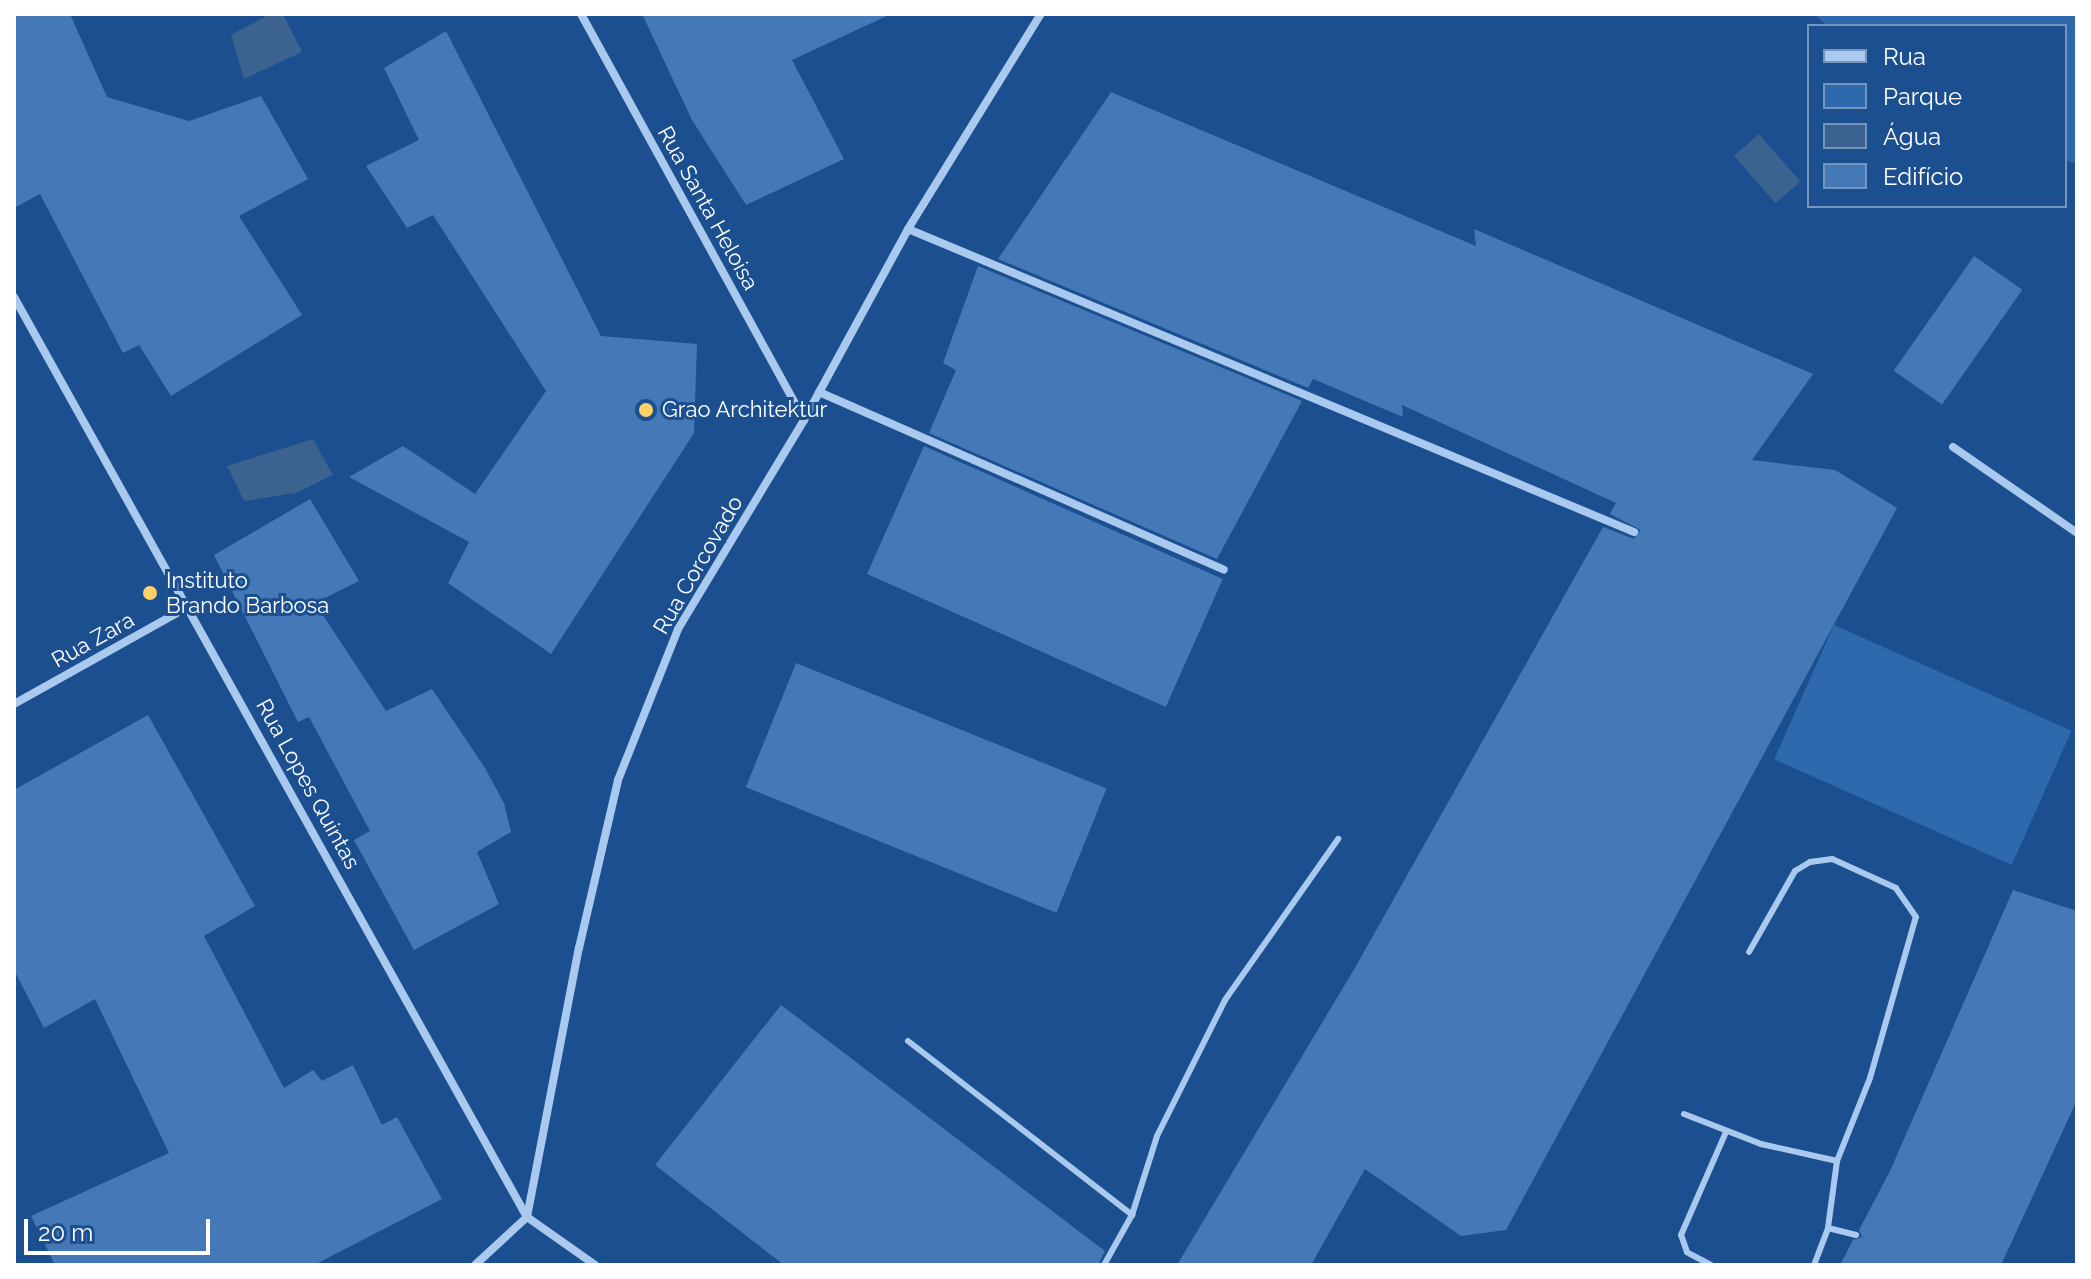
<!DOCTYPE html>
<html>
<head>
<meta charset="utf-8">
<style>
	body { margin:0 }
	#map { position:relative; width:2091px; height:1279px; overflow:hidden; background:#1b4f8f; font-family:Raleway,sans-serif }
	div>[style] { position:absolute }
	.green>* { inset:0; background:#2e69ad; transform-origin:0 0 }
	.water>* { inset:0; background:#3c6290; transform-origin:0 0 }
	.building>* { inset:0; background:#4478b7; transform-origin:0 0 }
	.service>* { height:6px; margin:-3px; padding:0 3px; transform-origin:3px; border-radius:3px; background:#a9c9ee }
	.minor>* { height:8px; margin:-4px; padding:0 4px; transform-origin:4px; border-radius:4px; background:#a9c9ee }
	.dots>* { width:22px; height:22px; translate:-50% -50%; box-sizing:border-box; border:4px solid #1b4f8f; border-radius:50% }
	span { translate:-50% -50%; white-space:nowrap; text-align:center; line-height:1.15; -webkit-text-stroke:6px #1b4f8f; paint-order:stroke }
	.street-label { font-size:22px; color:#fff }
	.poi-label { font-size:22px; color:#fff }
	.left { translate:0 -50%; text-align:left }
	.frame { position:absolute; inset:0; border:16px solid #fff; pointer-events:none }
	.legend { position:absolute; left:1807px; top:24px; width:260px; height:184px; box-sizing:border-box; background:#1b4f8f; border:2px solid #7695bc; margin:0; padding:10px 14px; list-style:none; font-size:24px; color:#fff }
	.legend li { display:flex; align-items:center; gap:16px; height:40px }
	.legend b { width:40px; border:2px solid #7695bc }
	.scale { position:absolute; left:24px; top:1219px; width:186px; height:36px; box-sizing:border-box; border:4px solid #fff; border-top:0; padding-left:10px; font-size:24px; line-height:28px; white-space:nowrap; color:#fff; -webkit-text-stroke:6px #1b4f8f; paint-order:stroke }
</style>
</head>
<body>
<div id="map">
	<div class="green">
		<i style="clip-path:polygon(1814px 14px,2077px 14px,2077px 164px,2065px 160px,2065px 26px,1828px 26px)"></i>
		<i style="left:1834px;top:625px;width:260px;height:147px;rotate:24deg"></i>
	</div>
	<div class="water">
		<i style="clip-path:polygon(270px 14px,283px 14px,302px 52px,244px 79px,231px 35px)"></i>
		<i style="left:1759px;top:134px;width:63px;height:33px;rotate:49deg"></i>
		<i style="clip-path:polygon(313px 439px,333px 475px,296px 493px,244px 501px,227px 466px)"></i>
	</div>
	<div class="building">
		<i style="clip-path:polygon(14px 14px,70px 14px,107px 97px,189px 121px,261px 96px,308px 179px,239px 216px,302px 315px,171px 396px,139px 345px,123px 353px,40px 194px,14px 208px)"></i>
		<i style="clip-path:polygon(642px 14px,891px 14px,792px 60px,844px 159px,746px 205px,692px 120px)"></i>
		<i style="clip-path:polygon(446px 31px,601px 336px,697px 344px,694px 433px,551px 654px,448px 583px,469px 542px,349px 477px,403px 446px,475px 494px,546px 391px,433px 215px,407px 228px,366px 166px,419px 140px,384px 68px)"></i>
		<i style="clip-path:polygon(1111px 92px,1476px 246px,1474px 229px,1813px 374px,1752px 460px,1835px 470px,1897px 508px,1506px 1230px,1461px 1236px,1365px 1169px,1311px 1265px,1177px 1265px,1356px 966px,1603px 527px,1634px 539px,1641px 530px,1610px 514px,1616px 503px,1402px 405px,1403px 417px,1313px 379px,1308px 388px,998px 259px)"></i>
		<i style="left:1974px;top:256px;width:59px;height:140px;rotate:35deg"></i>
		<i style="clip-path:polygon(978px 266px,1302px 401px,1217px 559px,929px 433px,956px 370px,943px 363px)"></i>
		<i style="left:924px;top:446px;width:327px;height:140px;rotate:24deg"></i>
		<i style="clip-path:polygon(310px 499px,359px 581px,315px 603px,386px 711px,432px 689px,485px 768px,504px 803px,511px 832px,477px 852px,499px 904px,414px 950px,354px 840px,370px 831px,309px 717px,298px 722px,214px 555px)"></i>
		<i style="left:796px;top:663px;width:335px;height:134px;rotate:22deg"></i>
		<i style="clip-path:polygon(148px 715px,255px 906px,204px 936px,284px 1088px,313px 1070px,322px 1081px,353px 1065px,382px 1125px,397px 1117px,442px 1199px,314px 1265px,55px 1265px,31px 1216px,169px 1153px,95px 999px,44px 1028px,14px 970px,14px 790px)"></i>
		<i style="clip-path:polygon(2013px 890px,2077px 911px,2077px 1100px,2019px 1226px,2001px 1265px,1840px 1265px,1853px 1240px,1862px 1237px,1859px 1230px,1890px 1171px)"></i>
		<i style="clip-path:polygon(781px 1005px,1105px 1251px,1098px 1265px,784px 1265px,655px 1165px)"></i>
	</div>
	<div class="service">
		<i style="left:908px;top:1041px;width:284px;rotate:37.8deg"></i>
		<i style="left:1684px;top:1114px;width:83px;rotate:21.3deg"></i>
		<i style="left:1761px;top:1144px;width:78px;rotate:12.6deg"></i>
		<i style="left:1837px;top:1161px;width:89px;rotate:-68.3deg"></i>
		<i style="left:1870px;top:1078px;width:167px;rotate:-74.1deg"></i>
		<i style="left:1916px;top:917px;width:35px;rotate:-125deg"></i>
		<i style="left:1896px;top:888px;width:70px;rotate:-155.6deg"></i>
		<i style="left:1832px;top:859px;width:22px;rotate:172deg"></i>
		<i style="left:1810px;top:862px;width:17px;rotate:149deg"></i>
		<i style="left:1795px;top:871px;width:93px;rotate:119.6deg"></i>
		<i style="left:1837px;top:1161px;width:68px;rotate:97.7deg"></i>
		<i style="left:1828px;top:1228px;width:29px;rotate:14deg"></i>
		<i style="left:1104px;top:1265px;width:57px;rotate:-60.8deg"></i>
		<i style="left:1132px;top:1215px;width:83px;rotate:-72.4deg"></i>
		<i style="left:1157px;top:1136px;width:152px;rotate:-63.4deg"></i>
		<i style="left:1225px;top:1000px;width:197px;rotate:-54.9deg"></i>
		<i style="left:1711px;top:1265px;width:27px;rotate:-152deg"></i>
		<i style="left:1687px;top:1252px;width:18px;rotate:-109deg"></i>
		<i style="left:1681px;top:1235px;width:112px;rotate:-66.4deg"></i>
		<i style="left:1814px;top:1265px;width:40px;rotate:-69deg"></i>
	</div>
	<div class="minor">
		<i style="left:581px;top:14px;width:463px;rotate:61.2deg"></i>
		<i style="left:908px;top:229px;width:787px;rotate:22.65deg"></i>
		<i style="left:14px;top:297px;width:1053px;rotate:60.86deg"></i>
		<i style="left:527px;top:1217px;width:83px;rotate:35.2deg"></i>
		<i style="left:819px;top:392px;width:442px;rotate:23.7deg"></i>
		<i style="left:1953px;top:447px;width:151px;rotate:34.7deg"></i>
		<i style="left:14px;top:704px;width:201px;rotate:-29.2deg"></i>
		<i style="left:475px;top:1265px;width:71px;rotate:-42.7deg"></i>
		<i style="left:527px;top:1217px;width:274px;rotate:-79.1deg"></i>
		<i style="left:579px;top:948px;width:172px;rotate:-76.9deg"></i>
		<i style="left:618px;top:780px;width:162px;rotate:-68.3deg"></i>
		<i style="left:678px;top:629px;width:244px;rotate:-58.9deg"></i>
		<i style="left:804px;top:420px;width:217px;rotate:-61.4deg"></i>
		<i style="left:908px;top:229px;width:253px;rotate:-58.3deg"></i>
	</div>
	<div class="dots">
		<i style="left:646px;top:410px;background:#ffd166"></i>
		<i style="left:150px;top:593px;background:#ffd166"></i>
	</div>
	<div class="street-label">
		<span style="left:708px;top:208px;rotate:61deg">Rua Santa Heloisa</span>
		<span style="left:698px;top:565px;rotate:-60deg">Rua Corcovado</span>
		<span style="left:93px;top:640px;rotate:-29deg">Rua Zara</span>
		<span style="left:308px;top:784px;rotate:61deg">Rua Lopes Quintas</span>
	</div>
	<div class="poi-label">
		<span class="left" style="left:662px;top:410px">Grao Architektur</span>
		<span class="left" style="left:166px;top:593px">Instituto<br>Brando Barbosa</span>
	</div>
	<div class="frame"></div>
	<ul class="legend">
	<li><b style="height:10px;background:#a9c9ee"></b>Rua</li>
	<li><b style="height:22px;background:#2e69ad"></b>Parque</li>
	<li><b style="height:22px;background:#3c6290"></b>Água</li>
	<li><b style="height:22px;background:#4478b7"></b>Edifício</li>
	</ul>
	<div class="scale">20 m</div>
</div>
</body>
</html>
